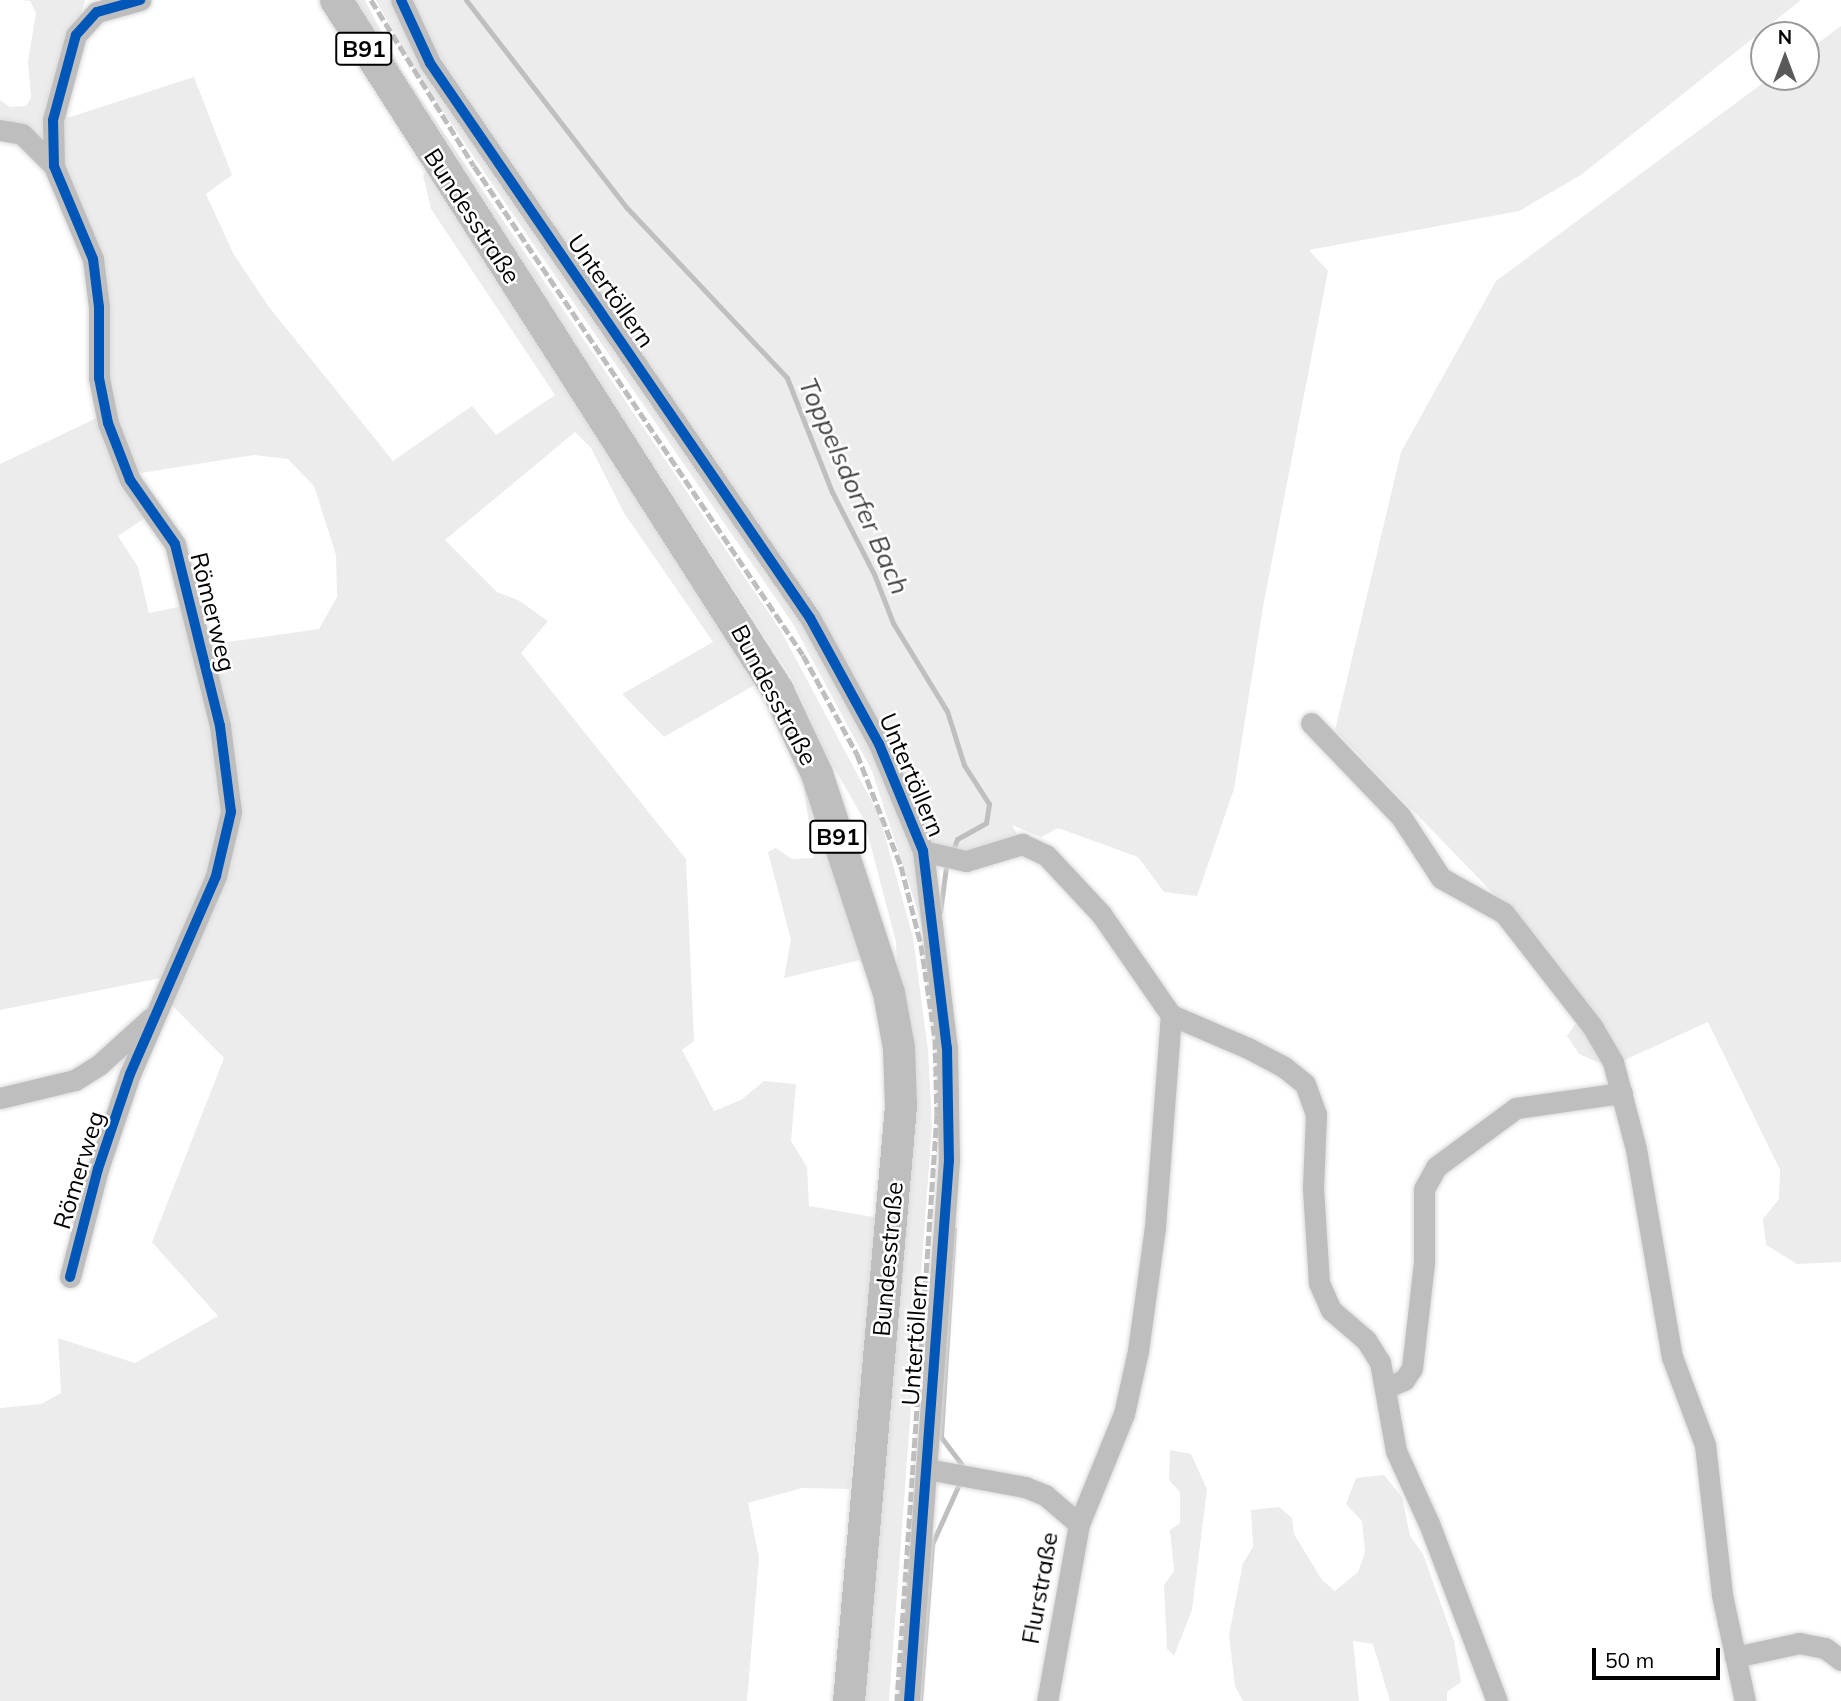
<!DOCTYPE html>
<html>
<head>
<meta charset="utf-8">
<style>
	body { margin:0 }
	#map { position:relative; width:1841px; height:1701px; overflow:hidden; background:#fff; font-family:Mulish,sans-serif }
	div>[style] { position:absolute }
	.green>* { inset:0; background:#ececec }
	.stream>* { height:5px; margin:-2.5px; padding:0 2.5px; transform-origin:2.5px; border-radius:2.5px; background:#bfbfbf }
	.roads { filter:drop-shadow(0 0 2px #dbdbdb) drop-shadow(0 0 2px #dbdbdb) }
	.minor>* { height:21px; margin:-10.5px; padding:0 10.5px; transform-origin:10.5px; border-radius:10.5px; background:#bebebe }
	.primary>* { height:32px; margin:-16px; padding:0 16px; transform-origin:16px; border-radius:16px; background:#bebebe }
	.rail>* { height:5px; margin-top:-2.5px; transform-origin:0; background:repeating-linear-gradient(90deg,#bebebe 0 10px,transparent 0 13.5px) }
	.cycleway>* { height:10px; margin:-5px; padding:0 5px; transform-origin:5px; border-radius:5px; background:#0057b8 }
	span { translate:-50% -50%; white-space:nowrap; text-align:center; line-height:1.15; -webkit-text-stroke:5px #fff; paint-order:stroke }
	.shield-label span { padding:2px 5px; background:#fff; border:2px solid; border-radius:5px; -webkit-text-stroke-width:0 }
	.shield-label { font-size:23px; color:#000; font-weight:700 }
	.street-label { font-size:24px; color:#000 }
	.water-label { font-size:26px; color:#444; font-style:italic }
	.north { position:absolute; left:1750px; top:21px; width:70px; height:70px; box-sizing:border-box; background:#fff; border:2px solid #999; border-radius:50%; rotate:0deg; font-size:19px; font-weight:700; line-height:28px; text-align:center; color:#000 }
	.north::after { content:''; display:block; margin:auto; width:24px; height:32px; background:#595959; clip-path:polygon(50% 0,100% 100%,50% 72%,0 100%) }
	.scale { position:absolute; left:1592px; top:1648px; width:128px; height:32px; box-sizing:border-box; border:4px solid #000; border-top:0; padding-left:9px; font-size:21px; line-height:24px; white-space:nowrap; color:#000; -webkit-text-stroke:5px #fff; paint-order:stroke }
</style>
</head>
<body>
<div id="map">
	<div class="green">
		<i style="clip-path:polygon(evenodd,22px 0,85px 0,60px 93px,67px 118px,194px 77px,232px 175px,206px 194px,233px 253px,269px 307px,393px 461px,472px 406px,496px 435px,555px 395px,431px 209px,423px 175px,437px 162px,769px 677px,664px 737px,622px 694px,713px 642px,624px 513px,591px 448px,575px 432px,445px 540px,497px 592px,518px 600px,548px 621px,521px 653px,686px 859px,694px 1041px,682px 1050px,714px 1111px,741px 1100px,764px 1081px,796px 1084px,791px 1141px,807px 1167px,809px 1206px,891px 1220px,872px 1441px,853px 1447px,850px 1489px,802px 1488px,748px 1503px,759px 1558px,747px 1701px,0 1701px,0 1408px,41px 1404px,61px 1393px,58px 1338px,135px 1363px,218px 1316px,152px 1242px,224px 1058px,163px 996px,171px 976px,0 1010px,0 464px,105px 414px,99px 307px,54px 166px,0 130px,0 100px,10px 107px,26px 106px,31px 98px,28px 61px,36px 13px,30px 1px,22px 0,254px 455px,288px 459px,314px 486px,336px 555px,337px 597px,319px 629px,199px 646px,188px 605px,149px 613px,138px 567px,118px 536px,154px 512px,128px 475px,254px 455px)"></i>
		<i style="clip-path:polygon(351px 0,365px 0,402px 71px,781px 631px,879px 815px,913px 937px,928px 1050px,932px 1126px,889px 1701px,861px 1701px,898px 988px,896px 942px,864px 820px,824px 750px,792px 678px)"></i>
		<i style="clip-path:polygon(376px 0,1801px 0,1581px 175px,1519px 211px,1309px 250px,1328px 271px,1263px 607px,1234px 789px,1197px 896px,1164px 892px,1138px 857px,1058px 828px,1041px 837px,1012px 825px,1022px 844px,937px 858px,921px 921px,872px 771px,793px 624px,411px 65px)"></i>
		<i style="clip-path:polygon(1841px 26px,1841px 1262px,1797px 1264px,1766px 1245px,1763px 1219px,1779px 1199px,1780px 1170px,1708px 1022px,1609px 1067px,1579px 1054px,1567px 1036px,1579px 1019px,1521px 922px,1335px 730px,1401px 452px,1496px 281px,1771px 77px,1806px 77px,1806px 52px)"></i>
		<i style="clip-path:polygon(804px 742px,877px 956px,784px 978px,791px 940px,768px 852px,776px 848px,792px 859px,814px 858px,804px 789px)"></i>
		<i style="clip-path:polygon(1170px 1450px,1191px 1454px,1207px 1489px,1192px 1610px,1174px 1656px,1167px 1649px,1164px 1585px,1174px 1571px,1170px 1530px,1180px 1523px,1180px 1492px,1169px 1480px)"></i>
		<i style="clip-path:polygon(1384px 1475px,1402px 1497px,1410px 1536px,1423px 1554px,1454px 1641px,1461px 1682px,1447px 1692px,1447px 1701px,1390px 1701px,1373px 1644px,1353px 1641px,1359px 1701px,1243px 1701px,1235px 1686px,1229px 1635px,1243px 1563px,1253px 1547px,1251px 1510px,1279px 1507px,1292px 1518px,1294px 1534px,1322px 1580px,1335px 1591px,1358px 1572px,1365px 1552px,1362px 1521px,1346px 1504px,1356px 1478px)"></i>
	</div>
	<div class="stream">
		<i style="left:466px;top:0;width:263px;rotate:52.3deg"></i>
		<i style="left:627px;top:208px;width:233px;rotate:46.7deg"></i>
		<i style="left:787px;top:378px;width:123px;rotate:68.5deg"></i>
		<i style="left:832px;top:492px;width:92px;rotate:62.9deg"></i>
		<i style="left:874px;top:574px;width:53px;rotate:68.8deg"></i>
		<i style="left:893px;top:623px;width:103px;rotate:58.5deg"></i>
		<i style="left:947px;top:711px;width:57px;rotate:72.5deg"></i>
		<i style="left:964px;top:765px;width:46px;rotate:57.3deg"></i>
		<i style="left:989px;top:804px;width:19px;rotate:99deg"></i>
		<i style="left:986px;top:823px;width:33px;rotate:151deg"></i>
		<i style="left:957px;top:839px;width:12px;rotate:110deg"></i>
		<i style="left:940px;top:912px;width:45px;rotate:-82.4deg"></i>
		<i style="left:954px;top:1229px;width:208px;rotate:93.6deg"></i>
		<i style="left:941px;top:1437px;width:34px;rotate:53deg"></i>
		<i style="left:920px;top:1701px;width:157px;rotate:-85.6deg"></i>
		<i style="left:932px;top:1544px;width:68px;rotate:-65.7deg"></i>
	</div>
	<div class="roads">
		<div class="minor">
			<i style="left:401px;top:0;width:69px;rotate:65.3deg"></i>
			<i style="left:430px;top:63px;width:673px;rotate:55.6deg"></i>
			<i style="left:810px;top:618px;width:144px;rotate:61.3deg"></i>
			<i style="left:879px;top:744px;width:116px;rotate:67.6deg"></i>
			<i style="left:923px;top:851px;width:198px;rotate:83.1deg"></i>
			<i style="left:947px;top:1048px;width:112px;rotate:89deg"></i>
			<i style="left:949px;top:1160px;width:542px;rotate:94.23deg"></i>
			<i style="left:0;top:130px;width:22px;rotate:10deg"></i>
			<i style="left:22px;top:134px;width:45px;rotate:45deg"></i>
			<i style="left:1311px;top:723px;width:130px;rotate:46.2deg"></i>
			<i style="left:1401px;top:817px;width:73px;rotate:56.7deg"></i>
			<i style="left:1441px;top:878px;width:72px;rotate:29.1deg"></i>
			<i style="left:1504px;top:913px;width:143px;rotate:52.1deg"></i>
			<i style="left:1592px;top:1026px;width:42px;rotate:59.7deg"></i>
			<i style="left:1613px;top:1062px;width:90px;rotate:75.2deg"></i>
			<i style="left:1636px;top:1149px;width:211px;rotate:80.2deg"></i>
			<i style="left:1672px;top:1357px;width:94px;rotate:69.4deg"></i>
			<i style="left:1705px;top:1445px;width:151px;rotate:83.5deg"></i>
			<i style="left:1722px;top:1595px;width:108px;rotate:77.8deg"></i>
			<i style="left:923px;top:851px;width:44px;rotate:13.1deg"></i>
			<i style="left:966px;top:861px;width:59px;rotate:-16.9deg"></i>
			<i style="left:1022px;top:844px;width:26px;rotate:25deg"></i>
			<i style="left:1046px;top:855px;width:81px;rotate:47deg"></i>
			<i style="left:1101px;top:914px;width:123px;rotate:55.3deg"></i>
			<i style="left:1171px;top:1015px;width:84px;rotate:23.2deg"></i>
			<i style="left:1248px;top:1048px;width:41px;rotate:27.8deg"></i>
			<i style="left:1284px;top:1067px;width:27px;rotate:39deg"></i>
			<i style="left:1305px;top:1084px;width:32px;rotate:70deg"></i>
			<i style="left:1316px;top:1114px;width:74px;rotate:92.3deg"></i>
			<i style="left:1313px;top:1188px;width:95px;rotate:86.4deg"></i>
			<i style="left:1319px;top:1283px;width:30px;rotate:66deg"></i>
			<i style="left:1331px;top:1310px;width:46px;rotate:40.6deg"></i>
			<i style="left:1366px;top:1340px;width:26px;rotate:58deg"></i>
			<i style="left:1380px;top:1362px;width:90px;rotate:79.8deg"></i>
			<i style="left:1396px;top:1451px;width:82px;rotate:65.6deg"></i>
			<i style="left:1430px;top:1526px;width:187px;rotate:69.1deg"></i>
			<i style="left:0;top:1098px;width:77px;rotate:-13.5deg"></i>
			<i style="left:75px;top:1080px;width:28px;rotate:-32deg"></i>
			<i style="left:99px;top:1065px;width:70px;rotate:-42.1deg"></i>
			<i style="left:70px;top:1277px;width:112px;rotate:-75.5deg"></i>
			<i style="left:98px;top:1169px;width:100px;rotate:-71.4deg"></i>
			<i style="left:130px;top:1074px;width:216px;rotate:-66.5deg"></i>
			<i style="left:216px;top:876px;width:66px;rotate:-76.8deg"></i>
			<i style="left:231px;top:812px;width:87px;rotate:-97.3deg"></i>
			<i style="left:220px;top:726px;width:187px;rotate:-103.9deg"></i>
			<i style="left:175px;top:544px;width:78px;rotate:-125.1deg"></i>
			<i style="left:130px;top:480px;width:61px;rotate:-111.1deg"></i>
			<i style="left:108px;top:423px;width:46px;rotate:-101.3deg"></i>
			<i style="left:99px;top:378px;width:71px;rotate:-90deg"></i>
			<i style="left:99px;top:307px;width:48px;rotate:-97.1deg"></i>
			<i style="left:93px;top:259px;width:101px;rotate:-112.8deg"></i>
			<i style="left:54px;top:166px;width:46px;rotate:-91.2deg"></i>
			<i style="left:53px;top:120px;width:88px;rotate:-74.9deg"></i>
			<i style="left:76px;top:35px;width:31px;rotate:-48deg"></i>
			<i style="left:97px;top:12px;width:45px;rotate:-15.6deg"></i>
			<i style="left:1385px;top:1388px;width:21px;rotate:-23deg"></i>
			<i style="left:1404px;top:1380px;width:14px;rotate:-56deg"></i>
			<i style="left:1412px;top:1368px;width:107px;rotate:-83.5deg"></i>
			<i style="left:1424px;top:1262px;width:73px;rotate:-90deg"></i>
			<i style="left:1424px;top:1189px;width:25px;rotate:-61deg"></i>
			<i style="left:1436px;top:1167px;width:99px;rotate:-36.4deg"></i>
			<i style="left:1516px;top:1108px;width:107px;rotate:-8.1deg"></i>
			<i style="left:927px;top:1469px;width:100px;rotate:10.4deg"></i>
			<i style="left:1025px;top:1487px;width:22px;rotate:22deg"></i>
			<i style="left:1045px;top:1495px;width:45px;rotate:40.5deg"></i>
			<i style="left:1079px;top:1524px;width:180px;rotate:100.2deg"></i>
			<i style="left:1079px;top:1524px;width:119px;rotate:-67.8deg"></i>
			<i style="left:1124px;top:1414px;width:65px;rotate:-77.5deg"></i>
			<i style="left:1138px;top:1351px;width:125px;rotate:-82.2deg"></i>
			<i style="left:1155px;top:1227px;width:213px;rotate:-85.7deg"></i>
			<i style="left:1735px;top:1657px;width:66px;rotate:-12.3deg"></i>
			<i style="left:1799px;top:1643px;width:26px;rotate:11deg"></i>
			<i style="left:1825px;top:1648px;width:20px;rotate:37deg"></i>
		</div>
		<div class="primary">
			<i style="left:336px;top:0;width:820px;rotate:57.39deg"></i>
			<i style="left:778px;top:691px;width:92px;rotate:64.8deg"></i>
			<i style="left:817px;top:774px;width:231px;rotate:71.8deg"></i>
			<i style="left:889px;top:993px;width:56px;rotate:79.7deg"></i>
			<i style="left:899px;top:1048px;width:58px;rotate:88deg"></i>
			<i style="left:901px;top:1106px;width:597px;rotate:94.99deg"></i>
		</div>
	</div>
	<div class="rail">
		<i style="left:371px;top:0;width:195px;rotate:58.2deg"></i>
		<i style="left:474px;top:166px;width:589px;rotate:56.07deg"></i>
		<i style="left:803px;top:655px;width:113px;rotate:61.4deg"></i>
		<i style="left:857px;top:754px;width:120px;rotate:68.6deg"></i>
		<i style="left:901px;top:866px;width:81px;rotate:75.8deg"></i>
		<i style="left:921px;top:945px;width:95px;rotate:81.5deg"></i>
		<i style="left:935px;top:1039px;width:75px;rotate:88.5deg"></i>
		<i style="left:937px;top:1114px;width:588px;rotate:93.9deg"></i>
	</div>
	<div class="cycleway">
		<i style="left:401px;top:0;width:69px;rotate:65.3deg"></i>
		<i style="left:430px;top:63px;width:673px;rotate:55.6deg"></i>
		<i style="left:810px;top:618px;width:144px;rotate:61.3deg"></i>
		<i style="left:879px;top:744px;width:116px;rotate:67.6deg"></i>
		<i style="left:923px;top:851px;width:198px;rotate:83.1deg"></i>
		<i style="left:947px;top:1048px;width:112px;rotate:89deg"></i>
		<i style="left:949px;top:1160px;width:542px;rotate:94.23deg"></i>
		<i style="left:70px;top:1277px;width:112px;rotate:-75.5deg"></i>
		<i style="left:98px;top:1169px;width:100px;rotate:-71.4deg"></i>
		<i style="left:130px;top:1074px;width:216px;rotate:-66.5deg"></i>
		<i style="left:216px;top:876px;width:66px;rotate:-76.8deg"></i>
		<i style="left:231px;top:812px;width:87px;rotate:-97.3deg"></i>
		<i style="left:220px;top:726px;width:187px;rotate:-103.9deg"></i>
		<i style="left:175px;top:544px;width:78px;rotate:-125.1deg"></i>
		<i style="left:130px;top:480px;width:61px;rotate:-111.1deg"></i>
		<i style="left:108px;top:423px;width:46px;rotate:-101.3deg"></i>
		<i style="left:99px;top:378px;width:71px;rotate:-90deg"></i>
		<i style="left:99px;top:307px;width:48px;rotate:-97.1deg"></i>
		<i style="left:93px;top:259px;width:101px;rotate:-112.8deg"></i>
		<i style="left:54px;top:166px;width:46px;rotate:-91.2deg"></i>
		<i style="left:53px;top:120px;width:88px;rotate:-74.9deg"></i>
		<i style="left:76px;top:35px;width:31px;rotate:-48deg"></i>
		<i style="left:97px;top:12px;width:45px;rotate:-15.6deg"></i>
	</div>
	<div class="shield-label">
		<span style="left:364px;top:49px">B91</span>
		<span style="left:838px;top:837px">B91</span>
	</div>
	<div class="street-label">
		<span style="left:472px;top:216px;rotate:57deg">Bundesstraße</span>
		<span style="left:611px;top:291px;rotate:55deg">Untertöllern</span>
		<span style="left:213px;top:612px;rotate:76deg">Römerweg</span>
		<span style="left:774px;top:695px;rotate:62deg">Bundesstraße</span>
		<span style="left:912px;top:775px;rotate:67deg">Untertöllern</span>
		<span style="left:79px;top:1170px;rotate:-73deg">Römerweg</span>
		<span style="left:888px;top:1259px;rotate:-85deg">Bundesstraße</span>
		<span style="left:915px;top:1340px;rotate:-86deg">Untertöllern</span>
		<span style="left:1040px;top:1588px;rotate:-80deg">Flurstraße</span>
	</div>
	<div class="water-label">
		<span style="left:854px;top:486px;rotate:66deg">Toppelsdorfer Bach</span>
	</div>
	<div class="north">N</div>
	<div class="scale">50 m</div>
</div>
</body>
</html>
